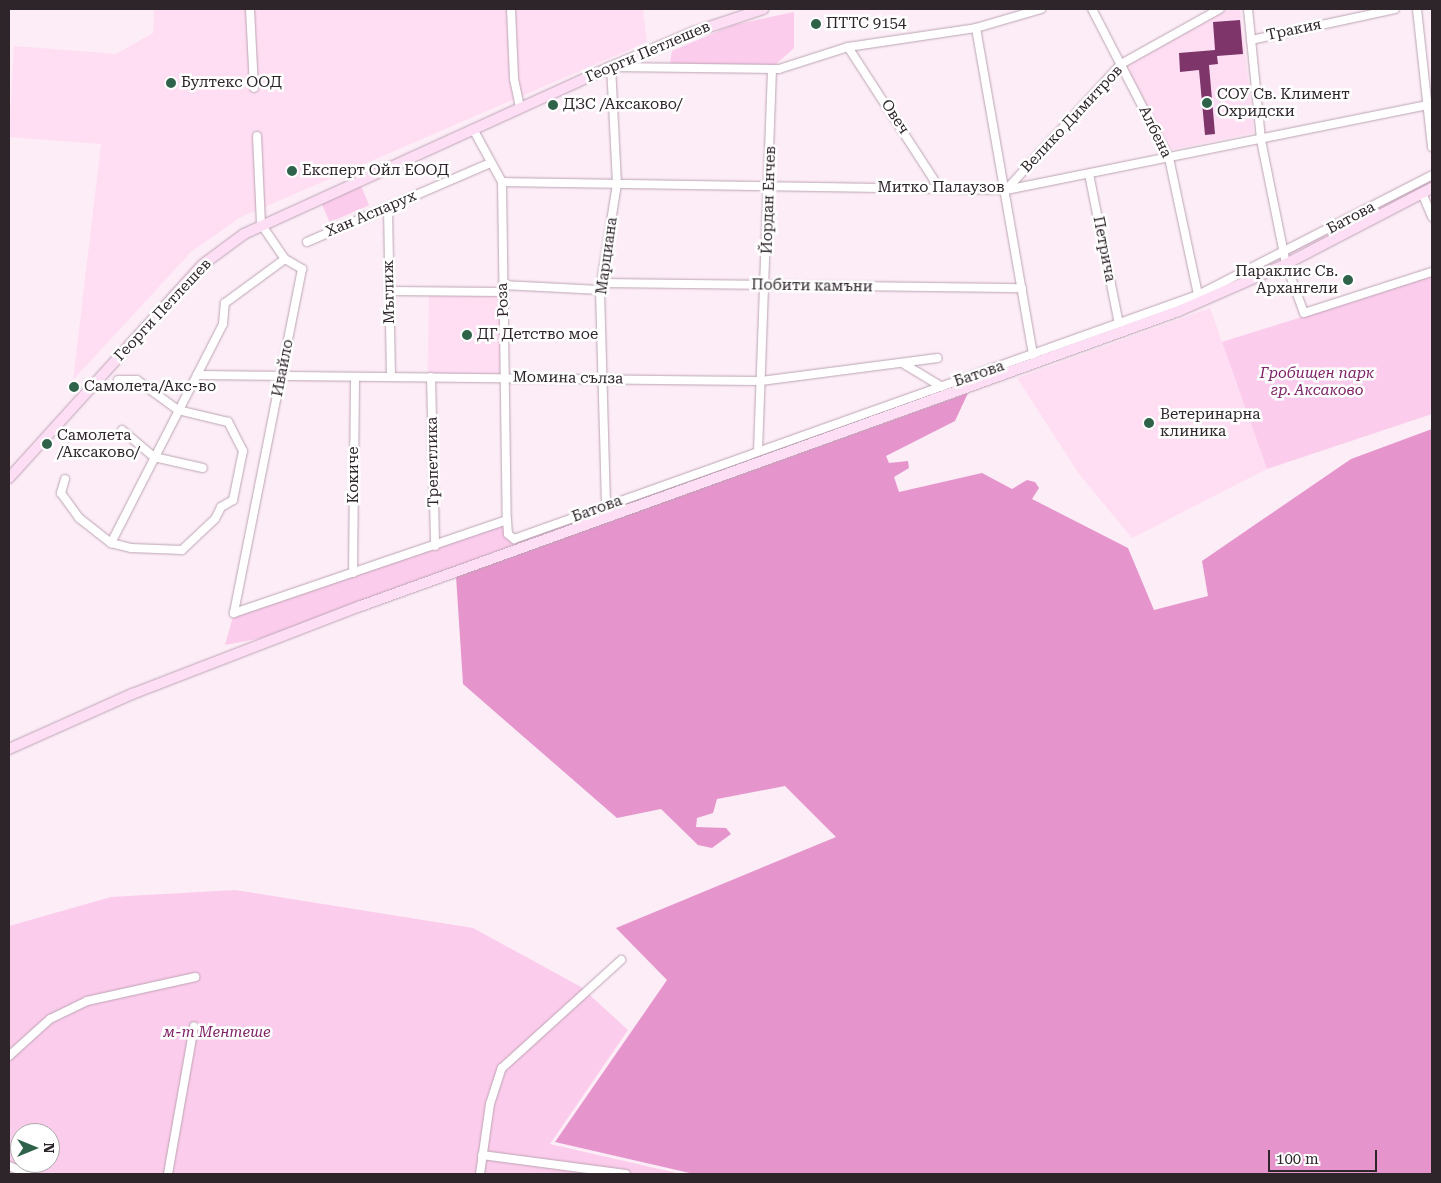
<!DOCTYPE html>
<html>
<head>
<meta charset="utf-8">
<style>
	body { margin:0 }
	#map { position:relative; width:1441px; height:1183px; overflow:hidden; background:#fdedf7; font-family:"Roboto Serif",serif }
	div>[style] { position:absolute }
	.built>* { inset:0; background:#ffdef3; transform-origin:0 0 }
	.green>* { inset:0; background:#fcccec; transform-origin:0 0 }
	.forest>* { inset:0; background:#e695cc }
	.building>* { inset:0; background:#7e356a }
	.roads { filter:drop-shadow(0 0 1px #bca4b3) drop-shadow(0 0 1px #bca4b3) }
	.street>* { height:8px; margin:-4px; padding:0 4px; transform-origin:4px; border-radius:4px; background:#fff }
	.secondary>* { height:10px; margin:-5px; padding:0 5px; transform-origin:5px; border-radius:5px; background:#fedef5 }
	.dots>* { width:14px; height:14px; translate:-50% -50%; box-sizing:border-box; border:2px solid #fff; border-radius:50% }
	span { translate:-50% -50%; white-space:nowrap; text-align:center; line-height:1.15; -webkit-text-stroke:5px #fff; paint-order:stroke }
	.poi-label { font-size:15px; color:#2e252b }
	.left { translate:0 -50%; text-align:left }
	.right { translate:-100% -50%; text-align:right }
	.street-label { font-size:15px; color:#2e252b }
	.park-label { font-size:15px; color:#81236a; font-style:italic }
	.frame { position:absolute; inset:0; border:10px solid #2e252b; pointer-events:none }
	.north { position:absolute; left:10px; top:1123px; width:50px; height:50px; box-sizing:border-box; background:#fff; border:1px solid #aba8aa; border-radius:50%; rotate:90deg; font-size:14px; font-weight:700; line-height:20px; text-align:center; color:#2e252b }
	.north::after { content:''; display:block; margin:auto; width:18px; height:22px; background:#2f6349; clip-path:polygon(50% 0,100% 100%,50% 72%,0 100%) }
	.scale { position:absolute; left:1268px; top:1150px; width:109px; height:22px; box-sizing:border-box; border:2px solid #2e252b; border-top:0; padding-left:6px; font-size:15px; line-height:18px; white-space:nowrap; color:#2e252b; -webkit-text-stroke:4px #fff; paint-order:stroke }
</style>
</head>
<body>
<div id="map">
	<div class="built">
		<i style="clip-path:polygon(154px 9px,643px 9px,647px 42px,241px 217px,191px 252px,73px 380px,101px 144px,9px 137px,14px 46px,116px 54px,153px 33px)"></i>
		<i style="clip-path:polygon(1228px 9px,1240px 9px,1254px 133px,1170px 150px,1126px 66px)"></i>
		<i style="left:429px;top:291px;width:74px;height:86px;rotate:1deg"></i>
		<i style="clip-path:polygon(1210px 308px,1267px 469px,1132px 538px,1079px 474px,1017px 378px)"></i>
	</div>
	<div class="green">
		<i style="clip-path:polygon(794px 12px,794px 48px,774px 66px,670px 63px,672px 51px,733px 25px)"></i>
		<i style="clip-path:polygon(1432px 175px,1432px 182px,1189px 305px,262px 638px,225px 645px,234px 613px,507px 520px,511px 538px,1198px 295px)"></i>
		<i style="left:361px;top:186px;width:21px;height:43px;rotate:67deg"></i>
		<i style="clip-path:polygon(1432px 276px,1432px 414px,1267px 469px,1222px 342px)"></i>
		<i style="clip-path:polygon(evenodd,235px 890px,473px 928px,581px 987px,628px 1030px,550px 1144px,681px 1174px,9px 1174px,9px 926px,111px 897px,235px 890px,20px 1133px,50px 1133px,50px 1163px,20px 1163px,20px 1133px)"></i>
	</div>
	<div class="forest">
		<i style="clip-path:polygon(968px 393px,955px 421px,886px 456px,889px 463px,908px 461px,909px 468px,894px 477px,899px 492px,982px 473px,1012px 489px,1027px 480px,1035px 482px,1039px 488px,1032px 499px,1128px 548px,1154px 610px,1208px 596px,1202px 561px,1351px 459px,1432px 429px,1432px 1174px,694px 1174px,555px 1142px,667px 980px,616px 928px,836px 837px,785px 786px,717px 799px,713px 813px,697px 818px,696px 827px,726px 828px,731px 834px,712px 848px,698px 845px,661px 809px,617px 818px,463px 684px,456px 576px)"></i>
	</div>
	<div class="building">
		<i style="clip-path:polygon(1240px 20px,1243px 54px,1217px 56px,1218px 64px,1209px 65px,1215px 134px,1205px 135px,1199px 70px,1180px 72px,1179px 53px,1215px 50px,1213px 22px)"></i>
	</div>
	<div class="roads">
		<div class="street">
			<i style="left:250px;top:9px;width:79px;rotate:87.1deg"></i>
			<i style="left:511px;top:9px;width:70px;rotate:87.5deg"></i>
			<i style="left:514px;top:79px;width:30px;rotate:78deg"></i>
			<i style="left:1092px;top:9px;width:168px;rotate:62.7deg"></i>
			<i style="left:1169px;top:158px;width:140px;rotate:78deg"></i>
			<i style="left:1248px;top:9px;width:132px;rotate:84.3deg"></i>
			<i style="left:1261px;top:140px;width:126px;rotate:78.6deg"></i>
			<i style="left:1286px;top:264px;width:52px;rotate:69.8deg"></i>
			<i style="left:1304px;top:313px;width:134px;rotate:-17.8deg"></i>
			<i style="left:1417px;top:9px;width:139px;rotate:83.8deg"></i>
			<i style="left:976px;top:28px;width:332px;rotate:80.1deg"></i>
			<i style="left:1251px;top:40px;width:147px;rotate:-12.1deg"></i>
			<i style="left:848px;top:47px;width:169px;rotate:57.1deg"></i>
			<i style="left:473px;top:129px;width:60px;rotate:61.3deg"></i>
			<i style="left:502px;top:182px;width:338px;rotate:89.2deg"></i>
			<i style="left:507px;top:520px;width:14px;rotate:86deg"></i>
			<i style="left:508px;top:534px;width:8px;rotate:40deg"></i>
			<i style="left:514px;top:539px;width:726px;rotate:-19.63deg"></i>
			<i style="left:1198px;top:295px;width:263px;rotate:-27.1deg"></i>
			<i style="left:257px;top:136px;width:88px;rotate:87.4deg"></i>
			<i style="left:261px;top:224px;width:42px;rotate:55.6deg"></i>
			<i style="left:285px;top:259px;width:20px;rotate:30deg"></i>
			<i style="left:302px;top:269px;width:351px;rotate:101.2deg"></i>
			<i style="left:234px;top:613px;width:288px;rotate:-18.8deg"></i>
			<i style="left:1089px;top:174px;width:153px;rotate:78.7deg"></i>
			<i style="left:502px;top:182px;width:504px;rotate:0.91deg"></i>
			<i style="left:1006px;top:190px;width:435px;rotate:-11.4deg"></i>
			<i style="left:1006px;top:190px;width:171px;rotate:-47.6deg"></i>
			<i style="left:1121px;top:64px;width:113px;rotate:-29.1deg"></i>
			<i style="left:1422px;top:193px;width:26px;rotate:67deg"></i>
			<i style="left:388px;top:207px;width:170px;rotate:89deg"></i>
			<i style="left:307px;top:242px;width:199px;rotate:-23.3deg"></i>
			<i style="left:601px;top:283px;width:421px;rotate:0.7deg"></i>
			<i style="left:503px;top:285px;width:97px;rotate:3deg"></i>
			<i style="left:389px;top:291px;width:114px;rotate:0.5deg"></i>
			<i style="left:904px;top:364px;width:44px;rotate:31.2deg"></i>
			<i style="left:197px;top:375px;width:564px;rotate:0.61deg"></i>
			<i style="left:761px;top:381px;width:178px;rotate:-7.4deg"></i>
			<i style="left:431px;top:377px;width:169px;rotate:88.6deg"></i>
			<i style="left:122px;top:430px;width:42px;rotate:40.2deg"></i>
			<i style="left:154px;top:457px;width:50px;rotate:12.7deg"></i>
			<i style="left:758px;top:451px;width:381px;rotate:-87.9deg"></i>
			<i style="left:65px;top:479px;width:15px;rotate:106deg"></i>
			<i style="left:61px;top:493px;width:31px;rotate:54deg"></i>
			<i style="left:79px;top:518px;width:41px;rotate:38deg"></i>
			<i style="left:111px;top:543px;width:21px;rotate:14deg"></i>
			<i style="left:131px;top:548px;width:51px;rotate:2.2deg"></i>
			<i style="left:182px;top:550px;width:45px;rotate:-43.2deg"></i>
			<i style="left:215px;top:519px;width:13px;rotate:-63deg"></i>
			<i style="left:221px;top:507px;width:14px;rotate:-30deg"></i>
			<i style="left:233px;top:500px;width:50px;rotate:-78.5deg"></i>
			<i style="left:243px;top:451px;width:33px;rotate:-117deg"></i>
			<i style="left:228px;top:422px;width:51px;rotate:-166.5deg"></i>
			<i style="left:178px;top:410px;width:51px;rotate:-143.8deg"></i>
			<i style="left:137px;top:380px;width:19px;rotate:180deg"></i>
			<i style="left:606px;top:505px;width:215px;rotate:-91.6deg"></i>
			<i style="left:600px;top:290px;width:107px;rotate:-80.9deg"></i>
			<i style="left:617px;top:184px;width:117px;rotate:-92.9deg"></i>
			<i style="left:611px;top:67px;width:168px;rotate:0.7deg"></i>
			<i style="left:779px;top:69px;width:72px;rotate:-17.7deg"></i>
			<i style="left:848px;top:47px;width:129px;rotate:-8.4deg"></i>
			<i style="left:976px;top:28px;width:68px;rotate:-16.3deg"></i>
			<i style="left:111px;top:543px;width:246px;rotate:-62.9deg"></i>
			<i style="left:223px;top:324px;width:21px;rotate:-85deg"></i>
			<i style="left:225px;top:303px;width:74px;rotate:-36.3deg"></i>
			<i style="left:353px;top:573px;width:196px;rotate:-89.4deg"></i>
			<i style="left:9px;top:1056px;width:55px;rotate:-42.1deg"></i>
			<i style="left:50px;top:1019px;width:41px;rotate:-25.9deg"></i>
			<i style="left:87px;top:1001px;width:111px;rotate:-12.5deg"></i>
			<i style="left:482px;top:1155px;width:145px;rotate:7.5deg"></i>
			<i style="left:9px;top:1166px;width:21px;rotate:23deg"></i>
			<i style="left:168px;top:1174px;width:150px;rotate:-80deg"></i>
			<i style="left:480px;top:1174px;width:71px;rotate:-81.9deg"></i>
			<i style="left:490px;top:1104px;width:38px;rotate:-72deg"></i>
			<i style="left:502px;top:1068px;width:161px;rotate:-42.2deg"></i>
		</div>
		<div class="secondary">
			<i style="left:9px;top:478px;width:287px;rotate:-47.8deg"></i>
			<i style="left:202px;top:265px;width:52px;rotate:-36.4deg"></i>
			<i style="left:244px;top:234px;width:403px;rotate:-24.5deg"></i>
			<i style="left:611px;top:67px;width:90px;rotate:-22.9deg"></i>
			<i style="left:694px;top:32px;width:73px;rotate:-18.4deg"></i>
			<i style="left:9px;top:749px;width:135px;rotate:-24.1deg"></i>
			<i style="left:132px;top:694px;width:242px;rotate:-21.1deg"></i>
			<i style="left:358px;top:607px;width:873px;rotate:-19.83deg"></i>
			<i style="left:1179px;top:311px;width:117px;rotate:-23.7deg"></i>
			<i style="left:1286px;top:264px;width:165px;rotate:-27.5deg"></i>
		</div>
	</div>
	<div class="dots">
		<i style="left:816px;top:24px;background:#2f6349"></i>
		<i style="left:171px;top:83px;background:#2f6349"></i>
		<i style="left:1207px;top:103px;background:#2f6349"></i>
		<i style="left:553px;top:105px;background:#2f6349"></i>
		<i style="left:292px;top:171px;background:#2f6349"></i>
		<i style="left:1348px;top:280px;background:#2f6349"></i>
		<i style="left:467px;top:335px;background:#2f6349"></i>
		<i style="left:74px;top:387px;background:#2f6349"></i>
		<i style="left:1149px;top:423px;background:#2f6349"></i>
		<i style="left:47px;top:444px;background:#2f6349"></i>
	</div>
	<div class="poi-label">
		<span class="left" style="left:826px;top:24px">ПТТС 9154</span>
		<span class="left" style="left:181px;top:83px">Бултекс ООД</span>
		<span class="left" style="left:1217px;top:103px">СОУ Св. Климент<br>Охридски</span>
		<span class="left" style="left:563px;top:105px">ДЗС /Аксаково/</span>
		<span class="left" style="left:302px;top:171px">Експерт Ойл ЕООД</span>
		<span class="right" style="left:1338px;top:280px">Параклис Св.<br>Архангели</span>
		<span class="left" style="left:477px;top:335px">ДГ Детство мое</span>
		<span class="left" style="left:84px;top:387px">Самолета/Акс-во</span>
		<span class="left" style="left:1160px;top:423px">Ветеринарна<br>клиника</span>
		<span class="left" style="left:57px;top:444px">Самолета<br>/Аксаково/</span>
	</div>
	<div class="street-label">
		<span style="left:1294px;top:30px;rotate:-12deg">Тракия</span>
		<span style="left:648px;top:52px;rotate:-23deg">Георги Петлешев</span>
		<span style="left:895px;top:117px;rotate:57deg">Овеч</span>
		<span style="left:1072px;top:119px;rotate:-47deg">Велико Димитров</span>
		<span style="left:1155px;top:132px;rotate:64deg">Албена</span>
		<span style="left:941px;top:188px">Митко Палаузов</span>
		<span style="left:769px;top:200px;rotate:-88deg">Йордан Енчев</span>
		<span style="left:371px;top:214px;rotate:-23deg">Хан Аспарух</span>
		<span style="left:1351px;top:218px;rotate:-28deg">Батова</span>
		<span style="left:1104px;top:249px;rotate:79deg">Петрича</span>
		<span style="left:607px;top:256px;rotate:-82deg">Марциана</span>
		<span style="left:812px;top:286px;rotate:1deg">Побити камъни</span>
		<span style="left:389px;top:292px;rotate:-91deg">Мъглиж</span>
		<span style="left:503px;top:300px;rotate:-92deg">Роза</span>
		<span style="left:163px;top:310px;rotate:-47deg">Георги Петлешев</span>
		<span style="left:283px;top:368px;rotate:-79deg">Ивайло</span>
		<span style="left:979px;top:374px;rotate:-19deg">Батова</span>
		<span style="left:568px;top:378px;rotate:1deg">Момина сълза</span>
		<span style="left:433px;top:462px;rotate:-91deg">Трепетлика</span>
		<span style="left:354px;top:475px;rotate:-90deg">Кокиче</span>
		<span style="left:597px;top:509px;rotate:-20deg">Батова</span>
	</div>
	<div class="park-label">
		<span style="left:1317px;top:382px">Гробищен парк<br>гр. Аксаково</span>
		<span style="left:217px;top:1033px">м-т Ментeше</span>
	</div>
	<div class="frame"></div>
	<div class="north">N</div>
	<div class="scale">100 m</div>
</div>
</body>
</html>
